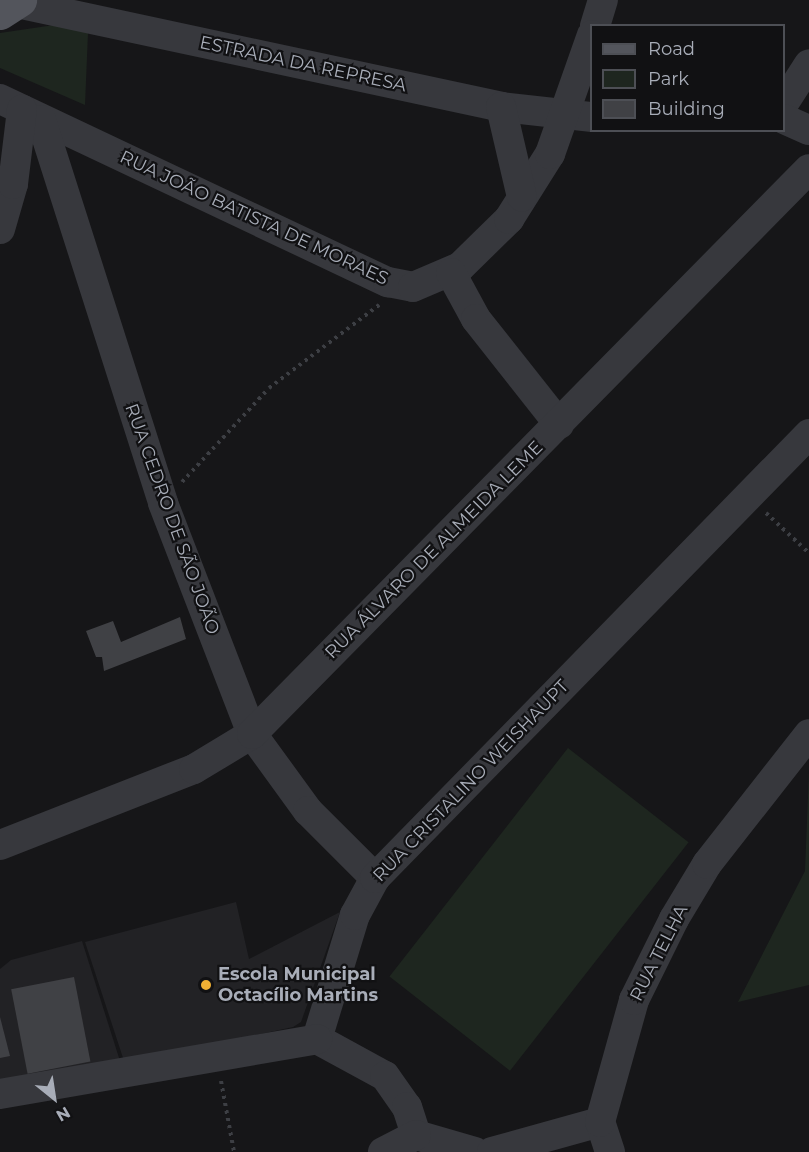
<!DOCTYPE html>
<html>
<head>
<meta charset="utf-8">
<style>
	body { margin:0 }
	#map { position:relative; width:809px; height:1152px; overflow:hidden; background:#161618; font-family:Montserrat,sans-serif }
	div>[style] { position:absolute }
	.built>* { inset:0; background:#222225 }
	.green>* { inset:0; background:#1e261f; transform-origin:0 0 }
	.building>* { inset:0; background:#404145; transform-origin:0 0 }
	.path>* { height:4px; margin-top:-2px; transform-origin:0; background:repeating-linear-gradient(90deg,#3d3f44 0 3px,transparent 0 7.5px) }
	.minor>* { height:30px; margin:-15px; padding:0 15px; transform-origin:15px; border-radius:15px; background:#37383d }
	.major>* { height:33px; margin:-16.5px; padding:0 16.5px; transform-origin:16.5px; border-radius:16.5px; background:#53555c }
	.dots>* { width:16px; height:16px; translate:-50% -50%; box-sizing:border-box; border:3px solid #111113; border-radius:50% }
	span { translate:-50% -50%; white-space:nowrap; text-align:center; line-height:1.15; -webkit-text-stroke:4.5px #111113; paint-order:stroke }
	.street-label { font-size:18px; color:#a8adb8 }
	.poi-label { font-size:18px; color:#a8adb8; font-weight:700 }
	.left { translate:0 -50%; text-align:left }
	.legend { position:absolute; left:590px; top:24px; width:195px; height:108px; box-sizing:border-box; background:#111113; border:2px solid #4d4f55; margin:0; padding:8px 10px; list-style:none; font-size:18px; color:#a8adb8 }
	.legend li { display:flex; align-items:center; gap:12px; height:30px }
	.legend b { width:30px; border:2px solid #4d4f55 }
	.north { position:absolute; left:24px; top:1068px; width:60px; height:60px; -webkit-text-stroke:4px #111113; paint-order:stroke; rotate:150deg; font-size:16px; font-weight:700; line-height:24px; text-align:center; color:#a8adb8 }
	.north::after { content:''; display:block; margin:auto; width:21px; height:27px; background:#a8adb8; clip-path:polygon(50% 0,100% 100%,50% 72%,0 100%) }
</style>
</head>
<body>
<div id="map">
	<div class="built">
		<i style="clip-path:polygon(236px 902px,249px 959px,340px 912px,301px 1022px,293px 1027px,125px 1064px,85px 942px)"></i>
		<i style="clip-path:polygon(82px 941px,120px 1061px,0 1082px,0 969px,11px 960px)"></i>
	</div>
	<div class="green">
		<i style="clip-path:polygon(61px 24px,88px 33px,85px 105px,0 68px,0 33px)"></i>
		<i style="left:568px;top:748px;width:153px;height:290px;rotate:38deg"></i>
		<i style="clip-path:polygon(809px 771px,809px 985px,738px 1002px,805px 871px)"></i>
	</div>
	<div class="building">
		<i style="clip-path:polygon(180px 617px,186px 639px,104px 671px,102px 657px,96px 657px,86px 631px,113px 621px,121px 642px)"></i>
		<i style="left:74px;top:977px;width:86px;height:64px;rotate:79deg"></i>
		<i style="clip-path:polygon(0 1017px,10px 1056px,0 1058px)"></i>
	</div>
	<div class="path">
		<i style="left:182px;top:482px;width:128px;rotate:-47.2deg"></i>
		<i style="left:269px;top:388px;width:138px;rotate:-37deg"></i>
		<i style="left:766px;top:513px;width:59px;rotate:42.9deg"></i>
		<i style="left:221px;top:1081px;width:72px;rotate:79.6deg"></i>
	</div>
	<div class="minor">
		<i style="left:17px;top:3px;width:495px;rotate:12.1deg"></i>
		<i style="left:501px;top:107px;width:92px;rotate:6.3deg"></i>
		<i style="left:595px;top:26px;width:27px;rotate:-73deg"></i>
		<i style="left:0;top:99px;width:429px;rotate:25.3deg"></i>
		<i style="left:388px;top:282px;width:25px;rotate:11deg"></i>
		<i style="left:413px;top:287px;width:51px;rotate:-23.1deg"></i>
		<i style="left:460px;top:267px;width:69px;rotate:-44.4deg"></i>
		<i style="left:509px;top:219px;width:77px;rotate:-57.8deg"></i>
		<i style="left:550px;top:154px;width:126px;rotate:-70.6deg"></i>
		<i style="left:784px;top:103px;width:46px;rotate:-57.3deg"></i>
		<i style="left:501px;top:107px;width:92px;rotate:76.9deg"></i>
		<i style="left:784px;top:119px;width:27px;rotate:24deg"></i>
		<i style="left:41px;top:120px;width:402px;rotate:72.3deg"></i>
		<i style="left:163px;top:503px;width:248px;rotate:68.9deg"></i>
		<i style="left:252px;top:734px;width:95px;rotate:54deg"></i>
		<i style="left:308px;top:811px;width:95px;rotate:45deg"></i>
		<i style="left:0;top:229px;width:47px;rotate:-73.9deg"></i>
		<i style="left:13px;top:184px;width:75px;rotate:-83.1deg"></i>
		<i style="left:451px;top:273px;width:52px;rotate:61.5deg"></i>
		<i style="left:476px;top:319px;width:134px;rotate:51.7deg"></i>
		<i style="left:0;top:845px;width:208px;rotate:-21.4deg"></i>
		<i style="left:194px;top:769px;width:68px;rotate:-31.1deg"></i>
		<i style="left:252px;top:734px;width:793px;rotate:-45.41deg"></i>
		<i style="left:317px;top:1039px;width:130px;rotate:-73deg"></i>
		<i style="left:355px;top:915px;width:42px;rotate:-61.6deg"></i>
		<i style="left:375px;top:878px;width:621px;rotate:-45.65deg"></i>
		<i style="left:317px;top:1039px;width:77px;rotate:28.6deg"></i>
		<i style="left:385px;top:1076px;width:38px;rotate:55deg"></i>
		<i style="left:407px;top:1107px;width:29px;rotate:72deg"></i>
		<i style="left:416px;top:1135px;width:61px;rotate:16.1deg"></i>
		<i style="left:0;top:1094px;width:322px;rotate:-9.8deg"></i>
		<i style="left:383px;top:1152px;width:37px;rotate:-27deg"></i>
		<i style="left:492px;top:1152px;width:112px;rotate:-15.5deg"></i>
		<i style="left:610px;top:1152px;width:32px;rotate:-108deg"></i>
		<i style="left:600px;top:1122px;width:127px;rotate:-74.4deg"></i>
		<i style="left:634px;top:1000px;width:90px;rotate:-63.7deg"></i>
		<i style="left:674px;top:919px;width:64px;rotate:-59deg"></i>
		<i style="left:707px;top:864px;width:165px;rotate:-51.9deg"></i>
	</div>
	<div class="major">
		<i style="left:0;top:13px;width:24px;rotate:-33deg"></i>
	</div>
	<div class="dots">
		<i style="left:206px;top:985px;background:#f2b134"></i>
	</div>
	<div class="street-label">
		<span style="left:303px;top:64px;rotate:12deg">ESTRADA DA REPRESA</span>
		<span style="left:254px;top:218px;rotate:25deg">RUA JOÃO BATISTA DE MORAES</span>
		<span style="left:172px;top:519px;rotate:70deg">RUA CEDRO DE SÃO JOÃO</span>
		<span style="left:434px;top:550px;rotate:-45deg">RUA ÁLVARO DE ALMEIDA LEME</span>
		<span style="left:471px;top:781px;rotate:-46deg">RUA CRISTALINO WEISHAUPT</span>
		<span style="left:659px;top:953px;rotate:-63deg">RUA TELHA</span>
	</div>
	<div class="poi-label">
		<span class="left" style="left:218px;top:985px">Escola Municipal<br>Octacílio Martins</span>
	</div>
	<ul class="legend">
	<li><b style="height:8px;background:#53555c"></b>Road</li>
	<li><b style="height:16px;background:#1e261f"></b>Park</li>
	<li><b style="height:16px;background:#404145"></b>Building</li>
	</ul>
	<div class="north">N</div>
</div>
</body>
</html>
